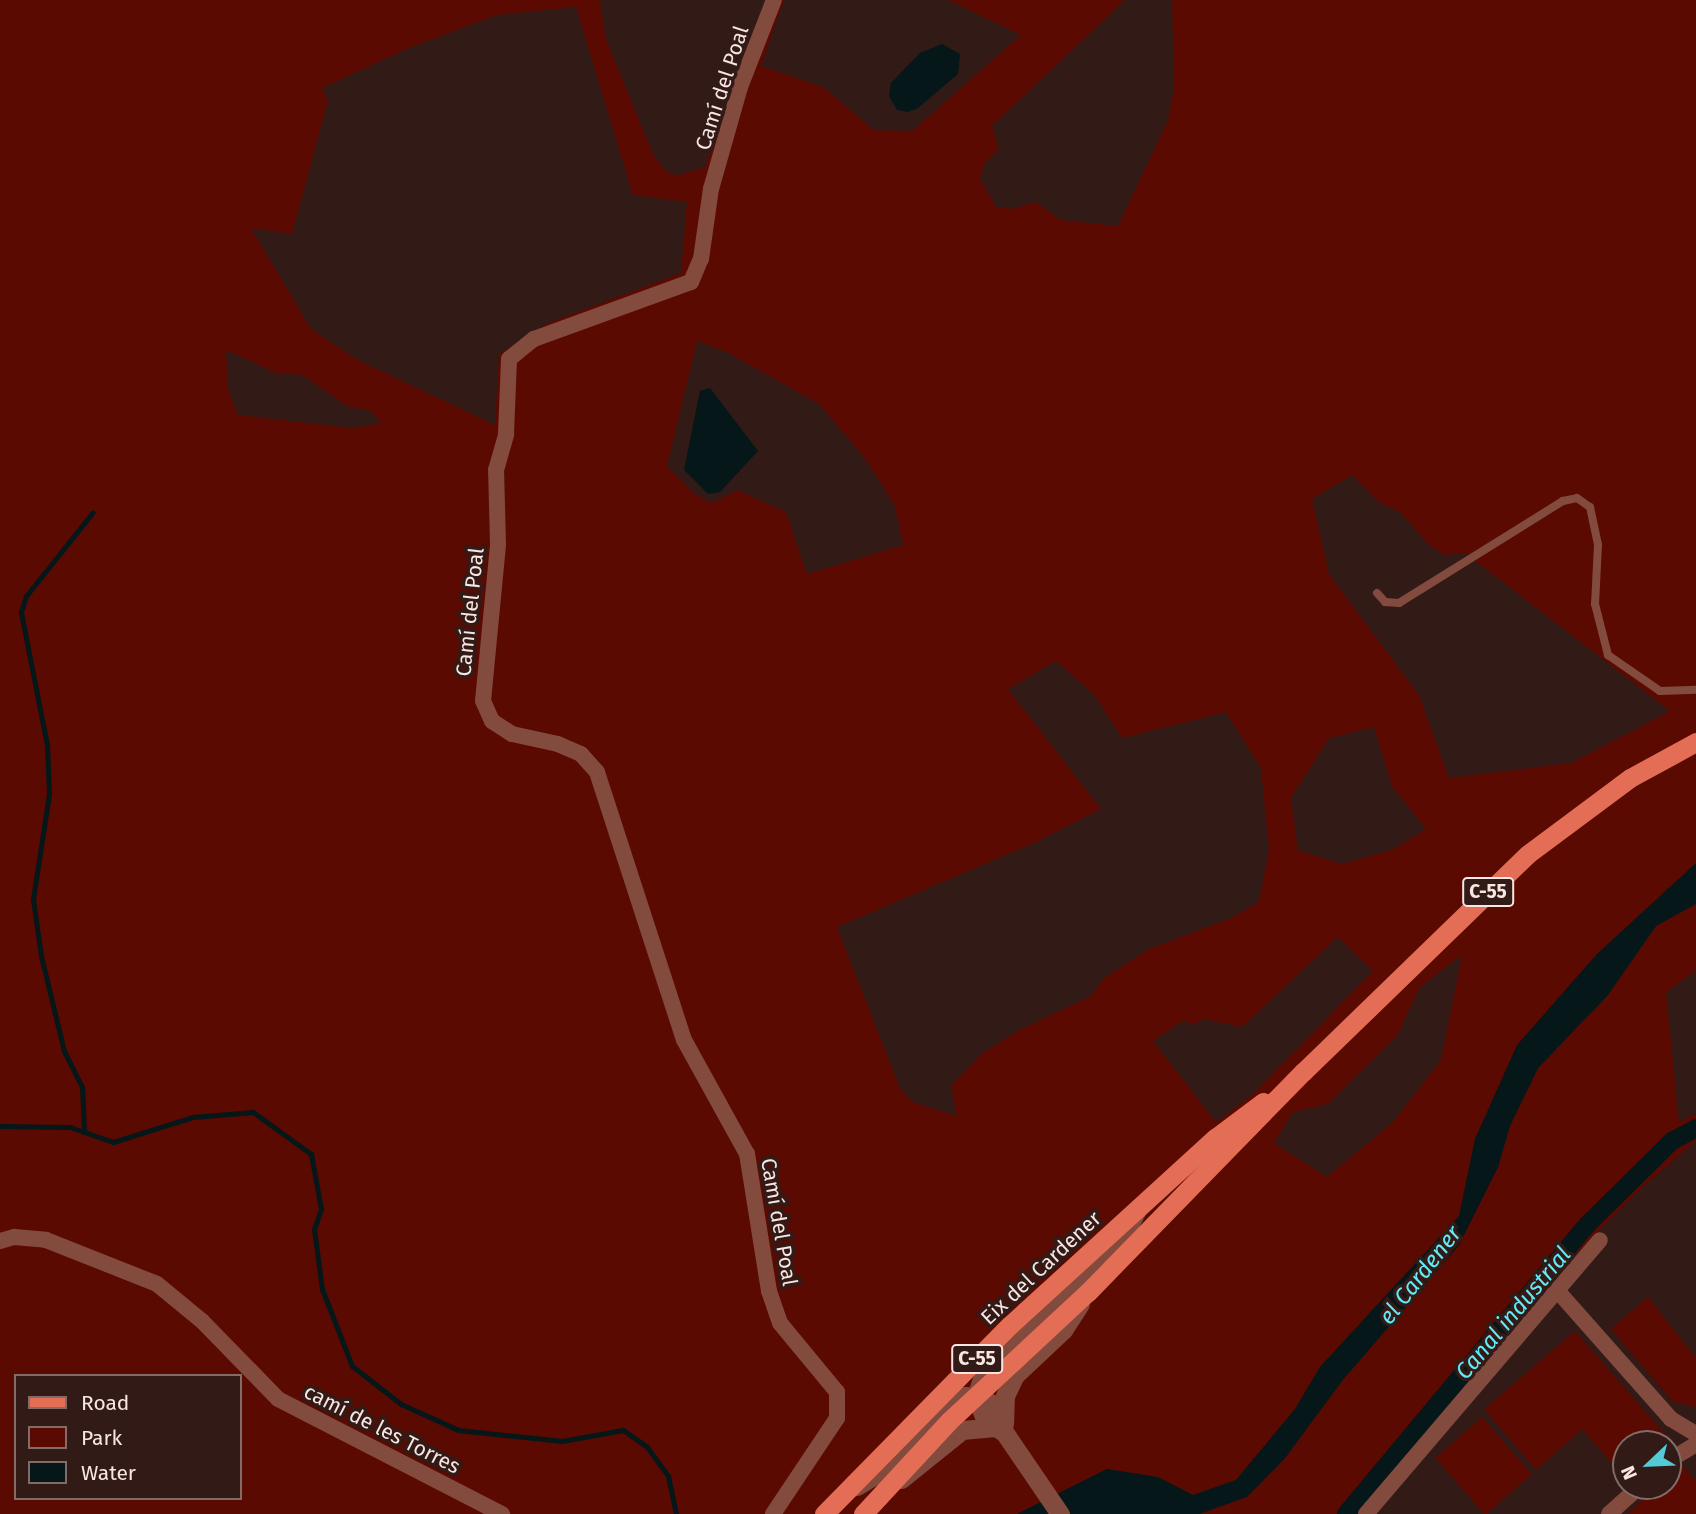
<!DOCTYPE html>
<html>
<head>
<meta charset="utf-8">
<style>
	body { margin:0 }
	#map { position:relative; width:1696px; height:1514px; overflow:hidden; background:#321a16; font-family:"Fira Sans",sans-serif }
	div>[style] { position:absolute }
	.green>* { inset:0; background:#5a0a00; transform-origin:0 0 }
	.water>* { inset:0; background:#051718 }
	.stream>* { height:5px; margin:-2.5px; padding:0 2.5px; transform-origin:2.5px; border-radius:2.5px; background:#051718 }
	.canal>* { height:18px; margin:-9px; padding:0 9px; transform-origin:9px; border-radius:9px; background:#051718 }
	.service>* { height:8px; margin:-4px; padding:0 4px; transform-origin:4px; border-radius:4px; background:#834a3e }
	.minor>* { height:16px; margin:-8px; padding:0 8px; transform-origin:8px; border-radius:8px; background:#834a3e }
	.tertiary>* { height:19px; margin:-9.5px; padding:0 9.5px; transform-origin:9.5px; border-radius:9.5px; background:#834a3e }
	.primary>* { height:19px; margin:-9.5px; padding:0 9.5px; transform-origin:9.5px; border-radius:9.5px; background:#e46d56 }
	span { translate:-50% -50%; white-space:nowrap; text-align:center; line-height:1.15; -webkit-text-stroke:7px #321a16; paint-order:stroke }
	.shield-label span { padding:2px 5px; background:#321a16; border:2px solid; border-radius:5px; -webkit-text-stroke-width:0 }
	.shield-label { font-size:19px; color:#f7e6e3; font-weight:700 }
	.street-label { font-size:21px; color:#f7e6e3 }
	.water-label { font-size:23px; color:#61ebf8; font-style:italic }
	.legend { position:absolute; left:14px; top:1374px; width:228px; height:126px; box-sizing:border-box; background:#321a16; border:2px solid #816c68; margin:0; padding:9px 12px; list-style:none; font-size:21px; color:#f7e6e3 }
	.legend li { display:flex; align-items:center; gap:14px; height:35px }
	.legend b { width:35px; border:2px solid #816c68 }
	.north { position:absolute; left:1612px; top:1430px; width:70px; height:70px; box-sizing:border-box; background:#321a16; border:2px solid #816c68; border-radius:50%; rotate:247deg; font-size:19px; font-weight:700; line-height:28px; text-align:center; color:#f7e6e3 }
	.north::after { content:''; display:block; margin:auto; width:24px; height:32px; background:#52cbd7; clip-path:polygon(50% 0,100% 100%,50% 72%,0 100%) }
</style>
</head>
<body>
<div id="map">
	<div class="green">
		<i style="clip-path:polygon(evenodd,0 0,600px 0,606px 39px,653px 154px,665px 170px,676px 176px,705px 167px,766px 0,784px 0,761px 66px,823px 87px,874px 130px,912px 131px,1021px 35px,948px 0,1125px 0,992px 126px,999px 149px,984px 164px,980px 179px,996px 207px,1011px 209px,1036px 202px,1061px 220px,1118px 226px,1168px 120px,1174px 88px,1172px 0,1696px 0,1696px 863px,1597px 954px,1518px 1045px,1475px 1139px,1459px 1216px,1320px 1367px,1295px 1409px,1236px 1480px,1193px 1495px,1158px 1477px,1107px 1469px,1017px 1514px,0 1514px,0 0,576px 7px,633px 195px,687px 202px,681px 273px,546px 324px,499px 354px,495px 425px,356px 359px,311px 329px,251px 228px,292px 234px,328px 101px,322px 88px,409px 48px,497px 15px,576px 7px,0 0,697px 341px,727px 352px,819px 404px,864px 457px,895px 506px,903px 545px,807px 574px,786px 512px,738px 490px,711px 503px,693px 493px,667px 466px,697px 341px,0 0,226px 350px,276px 373px,302px 375px,347px 406px,371px 411px,381px 423px,353px 428px,238px 415px,228px 389px,226px 350px,0 0,1352px 475px,1380px 503px,1400px 512px,1428px 544px,1444px 555px,1465px 553px,1670px 711px,1571px 763px,1449px 778px,1419px 695px,1329px 574px,1312px 499px,1352px 475px,0 0,1056px 661px,1094px 694px,1122px 738px,1226px 712px,1261px 768px,1269px 849px,1259px 902px,1231px 918px,1149px 949px,1104px 978px,1091px 996px,1019px 1030px,981px 1054px,951px 1086px,957px 1116px,913px 1102px,900px 1088px,837px 927px,1034px 843px,1101px 809px,1008px 689px,1056px 661px,0 0,1374px 727px,1392px 786px,1426px 829px,1391px 850px,1342px 864px,1298px 850px,1291px 798px,1329px 738px,1374px 727px,0 0,1338px 937px,1373px 971px,1253px 1094px,1216px 1122px,1153px 1041px,1184px 1020px,1193px 1025px,1204px 1019px,1242px 1027px,1338px 937px,0 0,1462px 955px,1441px 1060px,1392px 1123px,1327px 1177px,1274px 1143px,1293px 1112px,1328px 1104px,1397px 1036px,1420px 987px,1462px 955px,0 0,16px 1376px,240px 1376px,240px 1498px,16px 1498px,16px 1376px)"></i>
		<i style="clip-path:polygon(1696px 904px,1696px 971px,1666px 992px,1679px 1122px,1696px 1113px,1696px 1141px,1643px 1187px,1547px 1283px,1352px 1514px,1199px 1514px,1247px 1497px,1285px 1458px,1342px 1381px,1459px 1245px,1498px 1167px,1510px 1126px,1538px 1068px,1608px 995px,1656px 926px)"></i>
		<i style="clip-path:polygon(1648px 1297px,1696px 1358px,1696px 1407px,1673px 1402px,1611px 1329px)"></i>
		<i style="clip-path:polygon(1575px 1331px,1670px 1440px,1626px 1444px,1626px 1479px,1582px 1429px,1536px 1470px,1484px 1409px)"></i>
		<i style="left:1482px;top:1417px;width:76px;height:62px;rotate:49deg"></i>
		<i style="clip-path:polygon(1682px 1465px,1696px 1481px,1696px 1514px,1627px 1514px,1658px 1486px,1668px 1486px,1668px 1477px)"></i>
	</div>
	<div class="water">
		<i style="clip-path:polygon(942px 44px,960px 54px,958px 74px,918px 108px,908px 112px,897px 110px,889px 96px,891px 83px,920px 53px)"></i>
		<i style="clip-path:polygon(710px 388px,758px 451px,720px 492px,708px 494px,684px 470px,700px 391px)"></i>
		<i style="clip-path:polygon(1696px 863px,1696px 904px,1656px 926px,1608px 995px,1538px 1068px,1510px 1126px,1498px 1167px,1459px 1245px,1342px 1381px,1285px 1458px,1247px 1497px,1199px 1514px,1017px 1514px,1107px 1469px,1158px 1477px,1193px 1495px,1236px 1480px,1295px 1409px,1320px 1367px,1459px 1216px,1475px 1139px,1517px 1045px,1597px 954px)"></i>
	</div>
	<div class="stream">
		<i style="left:0;top:1126px;width:70px;rotate:0.8deg"></i>
		<i style="left:70px;top:1127px;width:46px;rotate:19.2deg"></i>
		<i style="left:113px;top:1142px;width:84px;rotate:-17.4deg"></i>
		<i style="left:193px;top:1117px;width:60px;rotate:-4.8deg"></i>
		<i style="left:253px;top:1112px;width:72px;rotate:35.9deg"></i>
		<i style="left:311px;top:1154px;width:56px;rotate:79.7deg"></i>
		<i style="left:321px;top:1209px;width:21px;rotate:109deg"></i>
		<i style="left:314px;top:1229px;width:61px;rotate:82.4deg"></i>
		<i style="left:322px;top:1289px;width:83px;rotate:68.7deg"></i>
		<i style="left:352px;top:1366px;width:62px;rotate:37.8deg"></i>
		<i style="left:401px;top:1404px;width:63px;rotate:24.5deg"></i>
		<i style="left:458px;top:1430px;width:105px;rotate:6deg"></i>
		<i style="left:562px;top:1441px;width:62px;rotate:-10.2deg"></i>
		<i style="left:623px;top:1430px;width:29px;rotate:35deg"></i>
		<i style="left:647px;top:1447px;width:36px;rotate:54deg"></i>
		<i style="left:668px;top:1476px;width:39px;rotate:78deg"></i>
		<i style="left:84px;top:1132px;width:45px;rotate:-92.5deg"></i>
		<i style="left:82px;top:1087px;width:40px;rotate:-116.6deg"></i>
		<i style="left:64px;top:1051px;width:98px;rotate:-103.6deg"></i>
		<i style="left:41px;top:956px;width:58px;rotate:-98deg"></i>
		<i style="left:33px;top:899px;width:106px;rotate:-81.3deg"></i>
		<i style="left:49px;top:794px;width:49px;rotate:-92.3deg"></i>
		<i style="left:47px;top:745px;width:136px;rotate:-101.1deg"></i>
		<i style="left:21px;top:612px;width:17px;rotate:-73deg"></i>
		<i style="left:26px;top:596px;width:107px;rotate:-51.4deg"></i>
	</div>
	<div class="canal">
		<i style="left:1346px;top:1514px;width:376px;rotate:-50.2deg"></i>
		<i style="left:1587px;top:1225px;width:120px;rotate:-44.7deg"></i>
		<i style="left:1672px;top:1141px;width:27px;rotate:-28deg"></i>
	</div>
	<div class="service">
		<i style="left:1377px;top:593px;width:12px;rotate:48deg"></i>
		<i style="left:1385px;top:602px;width:14px;rotate:4deg"></i>
		<i style="left:1399px;top:603px;width:193px;rotate:-31.9deg"></i>
		<i style="left:1563px;top:501px;width:14px;rotate:-12deg"></i>
		<i style="left:1577px;top:498px;width:16px;rotate:35deg"></i>
		<i style="left:1590px;top:507px;width:39px;rotate:78deg"></i>
		<i style="left:1598px;top:545px;width:59px;rotate:92.9deg"></i>
		<i style="left:1595px;top:604px;width:53px;rotate:75.7deg"></i>
		<i style="left:1608px;top:655px;width:63px;rotate:34.7deg"></i>
		<i style="left:1660px;top:691px;width:36px;rotate:-2deg"></i>
	</div>
	<div class="minor">
		<i style="left:0;top:1241px;width:15px;rotate:-16deg"></i>
		<i style="left:14px;top:1237px;width:32px;rotate:5deg"></i>
		<i style="left:46px;top:1240px;width:119px;rotate:21.6deg"></i>
		<i style="left:157px;top:1284px;width:58px;rotate:39.4deg"></i>
		<i style="left:202px;top:1321px;width:109px;rotate:45.7deg"></i>
		<i style="left:278px;top:1399px;width:252px;rotate:27.2deg"></i>
		<i style="left:1555px;top:1288px;width:175px;rotate:48.5deg"></i>
		<i style="left:1671px;top:1419px;width:29px;rotate:31deg"></i>
		<i style="left:1668px;top:1461px;width:33px;rotate:-31deg"></i>
		<i style="left:773px;top:1514px;width:115px;rotate:-56.3deg"></i>
		<i style="left:837px;top:1418px;width:26px;rotate:-90deg"></i>
		<i style="left:837px;top:1392px;width:89px;rotate:-129.6deg"></i>
		<i style="left:780px;top:1323px;width:34px;rotate:-109deg"></i>
		<i style="left:769px;top:1291px;width:139px;rotate:-99.1deg"></i>
		<i style="left:747px;top:1154px;width:130px;rotate:-118.9deg"></i>
		<i style="left:684px;top:1040px;width:282px;rotate:-108deg"></i>
		<i style="left:597px;top:772px;width:24px;rotate:-132deg"></i>
		<i style="left:581px;top:754px;width:25px;rotate:-157deg"></i>
		<i style="left:558px;top:744px;width:47px;rotate:-167.7deg"></i>
		<i style="left:512px;top:734px;width:24px;rotate:-147deg"></i>
		<i style="left:492px;top:721px;width:22px;rotate:-114deg"></i>
		<i style="left:483px;top:701px;width:158px;rotate:-84.5deg"></i>
		<i style="left:498px;top:544px;width:74px;rotate:-91.5deg"></i>
		<i style="left:496px;top:470px;width:37px;rotate:-74deg"></i>
		<i style="left:506px;top:434px;width:75px;rotate:-87.7deg"></i>
		<i style="left:509px;top:359px;width:32px;rotate:-39deg"></i>
		<i style="left:534px;top:339px;width:167px;rotate:-20deg"></i>
		<i style="left:691px;top:282px;width:25px;rotate:-67deg"></i>
		<i style="left:701px;top:259px;width:71px;rotate:-81.9deg"></i>
		<i style="left:711px;top:189px;width:106px;rotate:-74.1deg"></i>
		<i style="left:740px;top:87px;width:93px;rotate:-68.7deg"></i>
		<i style="left:1366px;top:1514px;width:360px;rotate:-49.5deg"></i>
		<i style="left:1609px;top:1514px;width:42px;rotate:-42.1deg"></i>
	</div>
	<div class="tertiary">
		<i style="left:1004px;top:1424px;width:28px;rotate:-88deg"></i>
		<i style="left:1005px;top:1396px;width:23px;rotate:-65deg"></i>
		<i style="left:1015px;top:1375px;width:66px;rotate:-43.2deg"></i>
		<i style="left:1063px;top:1330px;width:31px;rotate:-57deg"></i>
		<i style="left:901px;top:1479px;width:78px;rotate:-38.8deg"></i>
		<i style="left:962px;top:1430px;width:33px;rotate:-5deg"></i>
		<i style="left:857px;top:1486px;width:28px;rotate:-32deg"></i>
		<i style="left:881px;top:1471px;width:83px;rotate:-45.5deg"></i>
		<i style="left:939px;top:1412px;width:31px;rotate:-31deg"></i>
		<i style="left:966px;top:1396px;width:25px;rotate:16deg"></i>
		<i style="left:990px;top:1403px;width:21px;rotate:47deg"></i>
		<i style="left:1060px;top:1514px;width:99px;rotate:-124.3deg"></i>
		<i style="left:1004px;top:1432px;width:21px;rotate:-149deg"></i>
		<i style="left:986px;top:1421px;width:26px;rotate:-113deg"></i>
		<i style="left:976px;top:1397px;width:23px;rotate:-72deg"></i>
		<i style="left:983px;top:1375px;width:167px;rotate:-43.5deg"></i>
		<i style="left:1104px;top:1260px;width:29px;rotate:-49deg"></i>
		<i style="left:1123px;top:1238px;width:30px;rotate:-64deg"></i>
	</div>
	<div class="primary">
		<i style="left:824px;top:1514px;width:265px;rotate:-45.5deg"></i>
		<i style="left:1010px;top:1325px;width:277px;rotate:-42.4deg"></i>
		<i style="left:1215px;top:1138px;width:60px;rotate:-36.9deg"></i>
		<i style="left:863px;top:1514px;width:127px;rotate:-47.2deg"></i>
		<i style="left:949px;top:1421px;width:190px;rotate:-42.9deg"></i>
		<i style="left:1088px;top:1292px;width:308px;rotate:-45.7deg"></i>
		<i style="left:1303px;top:1072px;width:313px;rotate:-44.1deg"></i>
		<i style="left:1528px;top:854px;width:127px;rotate:-36.7deg"></i>
		<i style="left:1630px;top:778px;width:75px;rotate:-28.6deg"></i>
	</div>
	<div class="shield-label">
		<span style="left:1488px;top:892px">C-55</span>
		<span style="left:977px;top:1359px">C-55</span>
	</div>
	<div class="street-label">
		<span style="left:722px;top:88px;rotate:-72deg">Camí del Poal</span>
		<span style="left:470px;top:612px;rotate:-84deg">Camí del Poal</span>
		<span style="left:779px;top:1222px;rotate:80deg">Camí del Poal</span>
		<span style="left:1041px;top:1268px;rotate:-43deg">Eix del Cardener</span>
		<span style="left:382px;top:1429px;rotate:27deg">camí de les Torres</span>
	</div>
	<div class="water-label">
		<span style="left:1420px;top:1275px;rotate:-52deg">el Cardener</span>
		<span style="left:1513px;top:1313px;rotate:-50deg">Canal industrial</span>
	</div>
	<ul class="legend">
	<li><b style="height:9px;background:#e46d56"></b>Road</li>
	<li><b style="height:19px;background:#5a0a00"></b>Park</li>
	<li><b style="height:19px;background:#051718"></b>Water</li>
	</ul>
	<div class="north">N</div>
</div>
</body>
</html>
